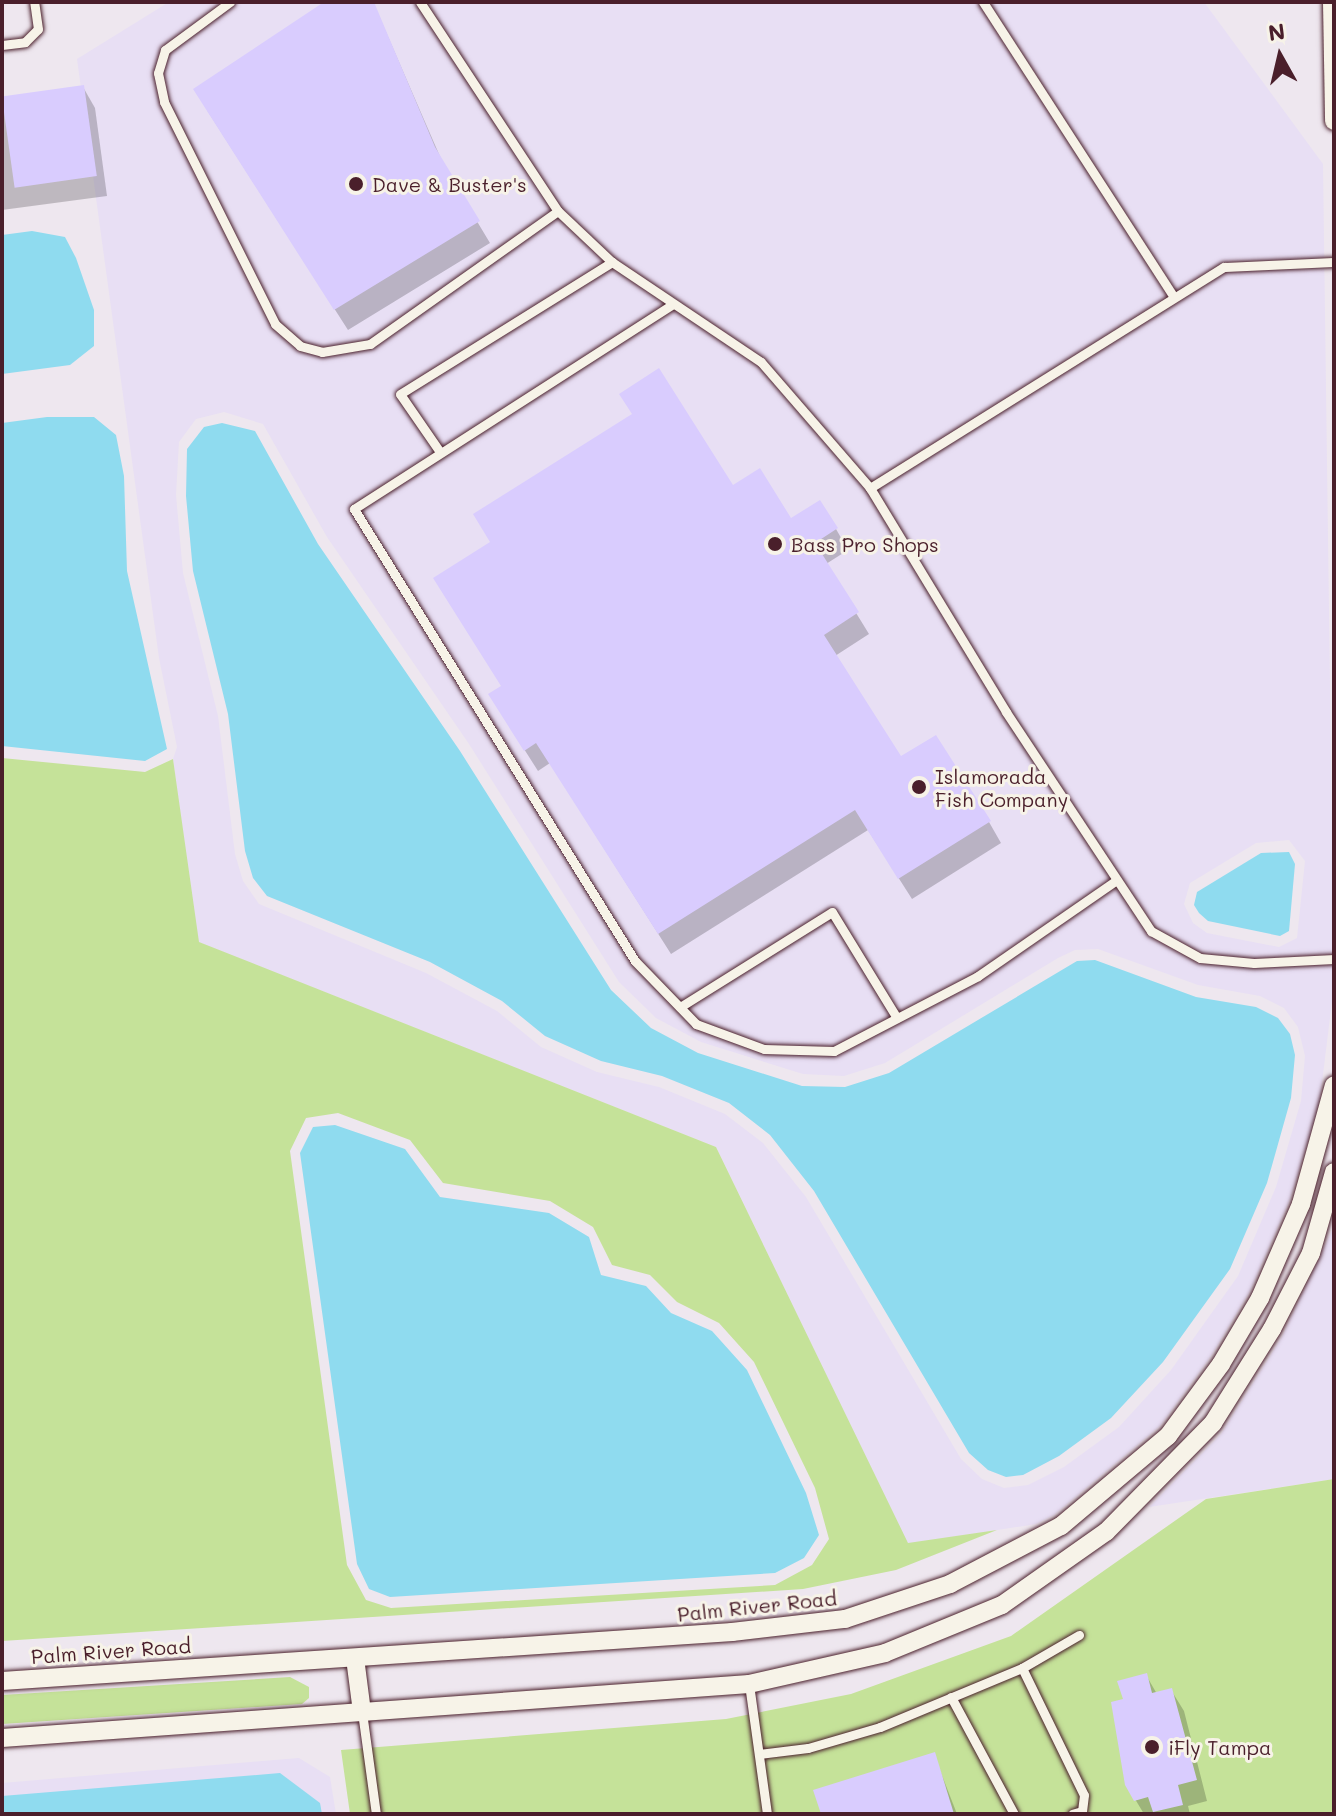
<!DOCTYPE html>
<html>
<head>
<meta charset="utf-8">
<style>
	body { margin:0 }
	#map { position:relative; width:1336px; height:1816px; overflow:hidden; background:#eee7ef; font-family:Mali,sans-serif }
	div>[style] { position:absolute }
	.built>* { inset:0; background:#e8dff4 }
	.green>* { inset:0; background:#c5e299 }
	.water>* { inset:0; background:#8fdbef }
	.shadow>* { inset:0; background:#0003 }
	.building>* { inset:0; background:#d9ccfe; transform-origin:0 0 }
	.roads { filter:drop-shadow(0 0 2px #4a1f2b) drop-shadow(0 0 2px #4a1f2b) }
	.service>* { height:9px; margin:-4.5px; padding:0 4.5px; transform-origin:4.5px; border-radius:4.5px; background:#f7f3e8 }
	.minor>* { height:18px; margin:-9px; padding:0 9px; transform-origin:9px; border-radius:9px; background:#f7f3e8 }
	.dots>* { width:22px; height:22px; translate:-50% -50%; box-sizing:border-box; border:4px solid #f7f3e8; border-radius:50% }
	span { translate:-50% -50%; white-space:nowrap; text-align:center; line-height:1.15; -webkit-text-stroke:6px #f7f3e8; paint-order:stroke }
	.poi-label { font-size:20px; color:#4a1f2b }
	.left { translate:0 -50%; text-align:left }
	.street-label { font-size:20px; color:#4a1f2b }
	.frame { position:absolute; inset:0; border:4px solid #4a1f2b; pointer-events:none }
	.north { position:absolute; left:1240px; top:16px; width:80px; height:80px; -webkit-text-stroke:6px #f7f3e8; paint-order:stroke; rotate:352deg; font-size:22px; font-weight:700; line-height:32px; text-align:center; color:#4a1f2b }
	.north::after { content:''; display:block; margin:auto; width:28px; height:36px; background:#4a1f2b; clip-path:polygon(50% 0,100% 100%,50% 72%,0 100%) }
</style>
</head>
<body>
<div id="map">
	<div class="built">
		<i style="clip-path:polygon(evenodd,169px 2px,1204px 2px,1323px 164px,1334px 985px,1319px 1107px,1290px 1199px,1250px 1291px,1211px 1356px,1160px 1426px,1054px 1515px,1036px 1524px,908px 1544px,716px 1147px,198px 942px,173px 759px,177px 747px,159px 658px,77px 59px,169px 2px,224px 412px,263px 424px,327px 537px,469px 744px,619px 982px,656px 1018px,701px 1042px,803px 1074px,844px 1076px,885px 1063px,1058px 958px,1075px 950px,1098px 949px,1198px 985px,1260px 996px,1284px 1008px,1298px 1027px,1305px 1056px,1301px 1101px,1276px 1187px,1238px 1276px,1171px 1370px,1119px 1427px,1064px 1467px,1028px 1485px,1004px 1488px,982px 1479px,961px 1459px,806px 1197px,763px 1143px,725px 1114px,659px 1087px,597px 1072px,541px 1047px,497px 1011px,426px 973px,259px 904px,243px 881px,235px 854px,218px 716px,183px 573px,176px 495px,179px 442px,196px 419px,224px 412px,169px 2px,1289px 840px,1305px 861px,1297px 938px,1279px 947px,1207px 933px,1193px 923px,1184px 904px,1190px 883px,1256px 843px,1289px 840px)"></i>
		<i style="clip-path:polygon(1334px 1226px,1334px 1479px,1149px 1507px,1221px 1434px,1282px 1337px)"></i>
		<i style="clip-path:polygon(299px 1758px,330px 1777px,336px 1814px,2px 1814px,2px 1783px)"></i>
	</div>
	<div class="green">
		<i style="clip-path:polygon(evenodd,2px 758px,145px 772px,173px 759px,199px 942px,716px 1147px,908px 1543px,997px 1530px,896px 1570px,803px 1589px,2px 1641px,2px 758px,338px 1113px,410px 1140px,443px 1183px,550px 1201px,593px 1227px,612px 1265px,650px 1275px,677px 1302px,719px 1323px,754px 1362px,815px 1488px,829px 1539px,812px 1565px,775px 1585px,391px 1608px,366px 1600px,347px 1565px,290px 1151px,306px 1118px,338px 1113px)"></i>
		<i style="clip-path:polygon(1334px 1479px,1334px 1814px,350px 1814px,341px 1750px,726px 1719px,851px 1694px,1011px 1636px,1206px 1499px)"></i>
		<i style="clip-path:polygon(290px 1677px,309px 1687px,309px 1698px,302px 1704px,2px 1724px,2px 1695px)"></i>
	</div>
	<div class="water">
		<i style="clip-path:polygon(32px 231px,65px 237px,76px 258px,94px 310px,94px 346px,70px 365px,2px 374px,2px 235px)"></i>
		<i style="clip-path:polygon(47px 417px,94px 417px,116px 435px,124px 476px,127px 571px,167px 749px,145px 761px,2px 746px,2px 423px)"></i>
		<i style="clip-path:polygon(222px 423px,255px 431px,318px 544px,460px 751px,611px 990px,651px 1028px,698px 1053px,802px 1086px,845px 1087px,889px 1073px,1077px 961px,1095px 960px,1196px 997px,1256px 1007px,1278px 1018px,1290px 1034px,1295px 1055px,1291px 1098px,1267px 1183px,1230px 1269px,1163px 1362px,1111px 1418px,1059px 1456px,1023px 1475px,1006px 1477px,988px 1470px,969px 1453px,814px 1191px,770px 1135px,729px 1103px,662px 1076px,601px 1061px,545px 1036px,502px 1001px,430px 962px,267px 896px,253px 878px,245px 851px,228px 714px,193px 571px,186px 496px,187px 449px,204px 427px)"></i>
		<i style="clip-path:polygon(1289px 852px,1295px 864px,1289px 931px,1280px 936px,1208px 921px,1199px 913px,1194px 905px,1197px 892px,1261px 853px)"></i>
		<i style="clip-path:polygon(335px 1125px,405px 1149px,440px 1197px,549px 1213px,589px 1237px,601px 1275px,646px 1286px,671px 1313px,712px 1331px,747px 1370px,806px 1493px,819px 1535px,804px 1558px,775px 1573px,390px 1597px,369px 1589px,357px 1564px,300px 1153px,313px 1127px)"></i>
		<i style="clip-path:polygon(280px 1773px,320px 1803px,322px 1814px,2px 1814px,2px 1796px)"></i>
	</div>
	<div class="shadow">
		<i style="clip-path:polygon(327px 2px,373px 2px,445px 168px,490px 243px,348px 330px,207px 110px)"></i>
		<i style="clip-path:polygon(83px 87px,95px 108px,107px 196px,2px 210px,2px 98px)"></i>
		<i style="clip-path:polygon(733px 488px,791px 521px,836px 529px,848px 550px,826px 564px,869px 634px,835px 656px,900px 759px,989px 822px,1001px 843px,912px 899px,868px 830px,671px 954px,550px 763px,538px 771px,503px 716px)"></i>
		<i style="clip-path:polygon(1146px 1675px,1157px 1694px,1171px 1690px,1184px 1711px,1207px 1801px,1188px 1806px,1190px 1814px,1144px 1814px,1126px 1784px,1126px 1700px)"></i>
		<i style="clip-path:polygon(934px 1755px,957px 1814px,823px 1814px)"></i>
	</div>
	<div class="building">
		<i style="clip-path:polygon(324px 2px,374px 2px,435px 147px,480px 221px,334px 310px,193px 89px)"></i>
		<i style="left:84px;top:85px;width:92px;height:83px;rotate:82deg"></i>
		<i style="clip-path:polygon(659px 368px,733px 485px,760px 468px,791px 518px,820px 500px,838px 528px,815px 543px,859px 612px,824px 635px,901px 756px,936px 735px,991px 821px,898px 879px,855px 810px,658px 934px,536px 743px,524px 751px,488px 694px,501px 686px,433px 578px,490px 542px,473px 514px,632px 414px,619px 394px)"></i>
		<i style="clip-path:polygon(1147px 1673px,1152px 1693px,1172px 1688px,1197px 1780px,1178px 1785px,1183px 1805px,1153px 1812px,1148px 1797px,1134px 1801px,1125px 1785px,1111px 1702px,1123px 1699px,1117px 1681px)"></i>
		<i style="clip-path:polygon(935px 1752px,954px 1814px,821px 1814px,813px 1790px)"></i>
	</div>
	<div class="roads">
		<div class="service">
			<i style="left:230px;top:2px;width:81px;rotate:143.6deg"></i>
			<i style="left:165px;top:50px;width:24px;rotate:107deg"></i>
			<i style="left:158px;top:73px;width:30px;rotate:78deg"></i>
			<i style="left:164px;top:102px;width:248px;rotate:63.4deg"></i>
			<i style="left:275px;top:324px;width:33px;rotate:41deg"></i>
			<i style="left:300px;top:346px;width:23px;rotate:15deg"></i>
			<i style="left:322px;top:352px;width:49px;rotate:-9.5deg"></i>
			<i style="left:370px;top:344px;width:230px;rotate:-35.3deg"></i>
			<i style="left:420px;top:2px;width:250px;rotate:56.6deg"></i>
			<i style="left:558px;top:211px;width:74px;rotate:43.4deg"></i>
			<i style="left:612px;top:262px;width:179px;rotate:33.9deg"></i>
			<i style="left:761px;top:362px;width:167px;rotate:49.1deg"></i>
			<i style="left:870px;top:488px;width:262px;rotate:58.7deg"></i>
			<i style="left:1006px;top:712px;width:263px;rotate:56.5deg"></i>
			<i style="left:1151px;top:931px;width:56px;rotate:28.9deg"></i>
			<i style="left:1200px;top:958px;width:54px;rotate:5.3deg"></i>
			<i style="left:1254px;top:963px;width:80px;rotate:-2.9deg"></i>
			<i style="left:983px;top:2px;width:350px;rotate:57.1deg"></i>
			<i style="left:2px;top:45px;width:23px;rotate:-7deg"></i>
			<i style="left:25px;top:42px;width:18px;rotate:-45deg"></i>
			<i style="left:38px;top:29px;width:27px;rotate:-98deg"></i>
			<i style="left:673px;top:304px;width:379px;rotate:147.3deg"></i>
			<i style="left:354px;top:509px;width:532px;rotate:58.13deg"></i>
			<i style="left:635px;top:961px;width:88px;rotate:45.9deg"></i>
			<i style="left:696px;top:1024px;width:72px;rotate:20.2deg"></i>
			<i style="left:764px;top:1049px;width:70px;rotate:1.6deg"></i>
			<i style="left:834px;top:1051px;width:162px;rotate:-27.5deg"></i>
			<i style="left:978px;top:976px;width:167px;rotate:-34.7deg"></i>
			<i style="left:440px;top:452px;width:70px;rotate:-124.6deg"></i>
			<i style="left:400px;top:394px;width:250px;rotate:-31.9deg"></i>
			<i style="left:870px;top:488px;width:417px;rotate:-32deg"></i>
			<i style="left:1224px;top:267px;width:110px;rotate:-2.6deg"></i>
			<i style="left:680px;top:1007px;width:179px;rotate:-32deg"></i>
			<i style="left:832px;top:912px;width:124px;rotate:58.5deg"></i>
			<i style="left:1022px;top:1668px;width:141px;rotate:64deg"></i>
			<i style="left:1084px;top:1795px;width:16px;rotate:97deg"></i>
			<i style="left:1082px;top:1811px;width:10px;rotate:163deg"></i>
			<i style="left:749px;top:1684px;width:131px;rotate:82.1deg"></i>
			<i style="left:951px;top:1697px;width:133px;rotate:61.7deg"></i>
			<i style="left:362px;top:1712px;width:103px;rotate:82.2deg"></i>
			<i style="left:759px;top:1754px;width:49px;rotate:-7deg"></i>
			<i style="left:808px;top:1748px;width:75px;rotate:-16.3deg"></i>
			<i style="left:880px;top:1727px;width:154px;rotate:-22.6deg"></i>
			<i style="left:1022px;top:1668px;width:66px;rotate:-30.1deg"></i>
		</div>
		<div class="minor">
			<i style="left:1332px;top:2px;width:119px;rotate:89deg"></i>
			<i style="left:355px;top:1658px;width:54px;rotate:82.6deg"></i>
			<i style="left:2px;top:1681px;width:732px;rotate:-3.84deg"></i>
			<i style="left:732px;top:1632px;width:114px;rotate:-6.6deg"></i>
			<i style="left:845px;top:1619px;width:111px;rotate:-18.4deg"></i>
			<i style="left:950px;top:1584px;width:125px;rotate:-27.6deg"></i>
			<i style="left:1061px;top:1526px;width:140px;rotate:-40.1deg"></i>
			<i style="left:1168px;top:1436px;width:89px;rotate:-53.6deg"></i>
			<i style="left:1221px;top:1364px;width:77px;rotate:-59.4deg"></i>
			<i style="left:1260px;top:1298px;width:103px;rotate:-66.4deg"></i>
			<i style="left:1301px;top:1204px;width:123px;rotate:-74.5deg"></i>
			<i style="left:2px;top:1738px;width:749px;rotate:-4.13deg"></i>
			<i style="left:749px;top:1684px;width:139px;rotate:-12.8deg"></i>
			<i style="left:885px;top:1653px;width:126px;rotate:-22.3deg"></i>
			<i style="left:1002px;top:1605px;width:127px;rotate:-35.1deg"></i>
			<i style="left:1106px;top:1532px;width:153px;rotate:-45.5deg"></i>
			<i style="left:1213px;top:1423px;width:111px;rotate:-57.9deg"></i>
			<i style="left:1272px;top:1329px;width:85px;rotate:-62.8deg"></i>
			<i style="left:1311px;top:1253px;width:84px;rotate:-74.1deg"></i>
		</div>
	</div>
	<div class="dots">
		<i style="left:356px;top:184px;background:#4a1f2b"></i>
		<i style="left:775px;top:544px;background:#4a1f2b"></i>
		<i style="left:919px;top:787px;background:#4a1f2b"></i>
		<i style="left:1152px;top:1747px;background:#4a1f2b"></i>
	</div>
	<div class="poi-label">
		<span class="left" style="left:372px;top:184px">Dave &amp; Buster's</span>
		<span class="left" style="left:791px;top:544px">Bass Pro Shops</span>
		<span class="left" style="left:935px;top:788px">Islamorada<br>Fish Company</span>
		<span class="left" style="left:1168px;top:1747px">iFly Tampa</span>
	</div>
	<div class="street-label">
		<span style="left:757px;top:1606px;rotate:-6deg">Palm River Road</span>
		<span style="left:111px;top:1651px;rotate:-4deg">Palm River Road</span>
	</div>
	<div class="frame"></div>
	<div class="north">N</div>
</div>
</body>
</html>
